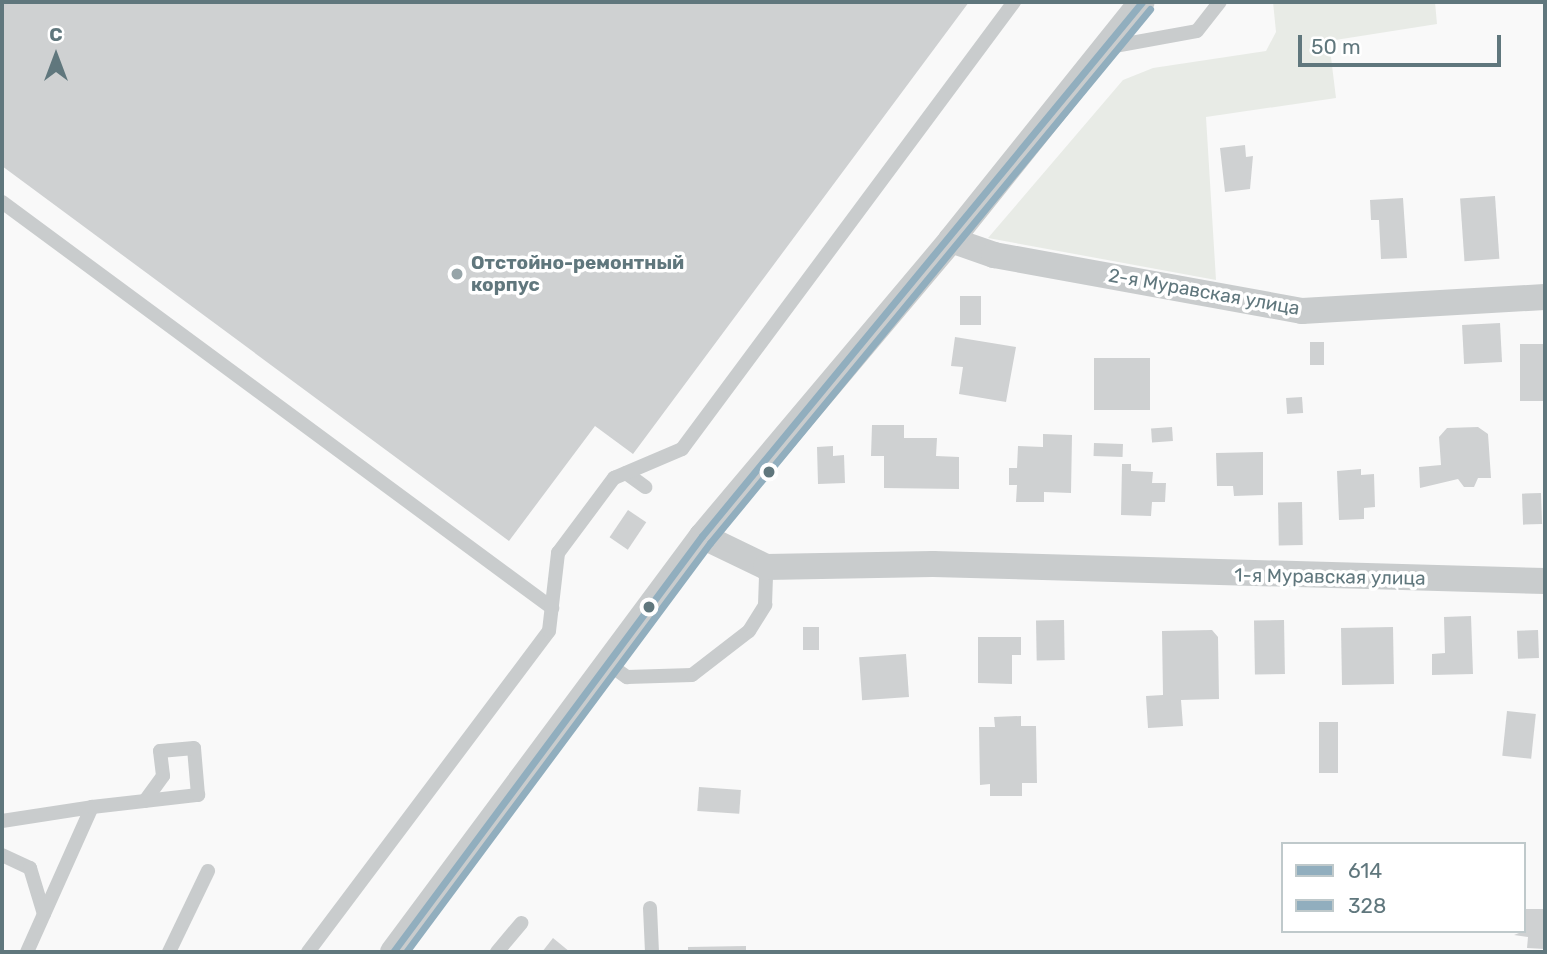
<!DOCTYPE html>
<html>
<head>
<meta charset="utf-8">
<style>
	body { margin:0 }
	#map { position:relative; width:1547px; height:954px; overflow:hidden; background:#f9f9f9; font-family:Rubik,sans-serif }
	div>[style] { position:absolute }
	.green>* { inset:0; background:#e8ebe6 }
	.building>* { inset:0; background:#cfd1d2; transform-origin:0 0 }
	.lane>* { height:14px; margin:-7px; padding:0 7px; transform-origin:7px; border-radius:7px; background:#c9cccd }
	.street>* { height:26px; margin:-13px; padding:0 13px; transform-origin:13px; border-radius:13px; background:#c9cccd }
	.bus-1>* { height:7px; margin:-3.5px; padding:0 3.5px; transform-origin:3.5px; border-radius:3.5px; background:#91aebe }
	.bus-2>* { height:7px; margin:-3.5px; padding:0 3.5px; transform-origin:3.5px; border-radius:3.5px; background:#91aebe }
	.dots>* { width:19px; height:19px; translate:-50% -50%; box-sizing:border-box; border:4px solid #fff; border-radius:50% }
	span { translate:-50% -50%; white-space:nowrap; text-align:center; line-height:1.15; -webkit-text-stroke:7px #fff; paint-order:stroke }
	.poi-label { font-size:19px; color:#60777d; font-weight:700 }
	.left { translate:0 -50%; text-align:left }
	.street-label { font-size:19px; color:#60777d }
	.frame { position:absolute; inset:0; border:4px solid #60777d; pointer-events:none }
	.legend { position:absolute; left:1281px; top:842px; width:245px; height:91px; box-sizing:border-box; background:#fff; border:2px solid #bfc9cb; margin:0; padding:9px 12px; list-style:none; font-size:21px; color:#60777d }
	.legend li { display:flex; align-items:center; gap:14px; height:35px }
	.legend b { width:35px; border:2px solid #bfc9cb }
	.north { position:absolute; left:21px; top:21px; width:70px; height:70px; -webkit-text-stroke:5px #fff; paint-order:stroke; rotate:0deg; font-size:19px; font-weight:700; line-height:28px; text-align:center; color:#60777d }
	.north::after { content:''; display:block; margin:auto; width:24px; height:32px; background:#60777d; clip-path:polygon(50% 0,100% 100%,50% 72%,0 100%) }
	.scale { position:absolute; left:1298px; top:35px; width:203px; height:32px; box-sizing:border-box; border:4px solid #60777d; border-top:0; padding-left:9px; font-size:21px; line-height:24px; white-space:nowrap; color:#60777d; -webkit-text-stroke:5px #fff; paint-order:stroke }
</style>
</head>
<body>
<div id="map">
	<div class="green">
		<i style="clip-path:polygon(1273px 2px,1435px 2px,1437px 24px,1329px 41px,1336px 98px,1206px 117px,1216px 280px,988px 238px,1123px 80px,1153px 68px,1266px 51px,1276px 32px)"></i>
	</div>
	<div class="building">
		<i style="clip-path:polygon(2px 2px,969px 2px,633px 454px,595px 426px,509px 541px,2px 166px)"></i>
		<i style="clip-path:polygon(1245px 145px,1246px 157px,1253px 156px,1250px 189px,1225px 192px,1220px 148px)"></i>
		<i style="left:1495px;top:196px;width:63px;height:35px;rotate:86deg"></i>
		<i style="clip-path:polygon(1403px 198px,1407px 258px,1381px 259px,1379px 220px,1371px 220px,1370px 200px)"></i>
		<i style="left:960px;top:296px;width:21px;height:29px"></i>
		<i style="left:1500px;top:323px;width:39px;height:38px;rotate:87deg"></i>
		<i style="clip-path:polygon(955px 337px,1016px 347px,1006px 402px,959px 394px,963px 367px,951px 366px)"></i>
		<i style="left:1310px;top:342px;width:14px;height:23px"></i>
		<i style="left:1545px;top:344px;width:57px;height:25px;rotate:90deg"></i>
		<i style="left:1094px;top:358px;width:56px;height:52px"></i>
		<i style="left:1302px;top:397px;width:16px;height:16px;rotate:86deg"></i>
		<i style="clip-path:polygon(872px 425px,904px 425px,904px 438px,937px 438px,936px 456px,959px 457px,959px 489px,884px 488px,884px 456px,871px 456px)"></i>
		<i style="left:1172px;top:427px;width:14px;height:21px;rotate:86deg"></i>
		<i style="clip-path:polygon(1478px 427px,1488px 434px,1491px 478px,1478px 478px,1474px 487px,1464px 487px,1458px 479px,1420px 488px,1419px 467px,1441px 465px,1439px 437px,1447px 428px)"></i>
		<i style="clip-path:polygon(1043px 434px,1072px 435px,1071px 493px,1044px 492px,1044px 502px,1016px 502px,1017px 485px,1009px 485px,1009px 468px,1017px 468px,1018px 446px,1043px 447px)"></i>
		<i style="left:1094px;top:443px;width:29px;height:13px;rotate:2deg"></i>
		<i style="clip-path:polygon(833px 446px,833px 456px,844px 455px,845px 483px,818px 484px,817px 447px)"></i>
		<i style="clip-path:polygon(1263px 452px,1263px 495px,1234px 496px,1233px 486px,1217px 486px,1216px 453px)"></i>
		<i style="clip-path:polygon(1122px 464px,1131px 464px,1131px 471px,1153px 472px,1152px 483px,1166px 483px,1165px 502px,1152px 502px,1151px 516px,1121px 515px)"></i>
		<i style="clip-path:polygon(1361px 469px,1361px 475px,1374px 474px,1375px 507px,1364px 508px,1364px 519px,1339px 520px,1337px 471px)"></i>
		<i style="left:1541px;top:493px;width:31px;height:19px;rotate:88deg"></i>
		<i style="left:1302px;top:502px;width:43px;height:24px;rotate:89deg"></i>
		<i style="left:628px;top:510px;width:22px;height:33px;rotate:34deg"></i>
		<i style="clip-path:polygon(1471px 616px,1473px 674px,1432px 675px,1432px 654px,1445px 653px,1444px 617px)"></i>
		<i style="left:1064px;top:620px;width:40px;height:28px;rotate:89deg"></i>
		<i style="left:1284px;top:620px;width:54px;height:30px;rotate:89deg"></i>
		<i style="left:819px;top:627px;width:23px;height:16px;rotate:90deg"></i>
		<i style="left:1393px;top:627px;width:57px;height:52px;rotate:89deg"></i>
		<i style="clip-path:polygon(1212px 630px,1218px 637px,1219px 699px,1181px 700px,1183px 726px,1148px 728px,1146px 696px,1163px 695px,1162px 631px)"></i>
		<i style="left:1538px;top:630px;width:28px;height:21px;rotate:88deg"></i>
		<i style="clip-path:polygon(978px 637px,1021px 637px,1021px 655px,1012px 655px,1012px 684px,978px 683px)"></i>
		<i style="left:906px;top:654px;width:43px;height:47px;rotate:86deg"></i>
		<i style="left:1507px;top:711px;width:29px;height:45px;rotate:6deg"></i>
		<i style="clip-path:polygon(1021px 716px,1021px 726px,1036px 726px,1037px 783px,1022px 783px,1022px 796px,990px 796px,990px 784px,980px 785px,979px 727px,995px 727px,994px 717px)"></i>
		<i style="left:1319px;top:722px;width:19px;height:51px"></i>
		<i style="left:699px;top:787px;width:42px;height:24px;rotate:4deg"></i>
		<i style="clip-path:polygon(1524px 909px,1545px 909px,1545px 949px,1527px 948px,1528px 937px,1514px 935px,1524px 931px)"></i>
		<i style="clip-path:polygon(553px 938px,570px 952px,542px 952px)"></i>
		<i style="clip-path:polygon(746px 946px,746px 952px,688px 952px,688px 947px)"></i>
	</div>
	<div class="lane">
		<i style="left:1109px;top:47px;width:89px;rotate:-10.3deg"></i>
		<i style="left:1197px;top:31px;width:37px;rotate:-52deg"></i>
		<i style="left:2px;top:202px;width:684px;rotate:36.43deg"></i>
		<i style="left:626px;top:473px;width:24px;rotate:36deg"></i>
		<i style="left:606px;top:662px;width:26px;rotate:36deg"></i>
		<i style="left:627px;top:677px;width:65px;rotate:-1.8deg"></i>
		<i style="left:692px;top:675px;width:72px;rotate:-37.7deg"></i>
		<i style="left:749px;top:631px;width:31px;rotate:-58deg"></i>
		<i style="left:765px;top:605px;width:38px;rotate:-88deg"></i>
		<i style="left:2px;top:821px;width:91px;rotate:-8.8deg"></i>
		<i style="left:2px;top:855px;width:31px;rotate:25deg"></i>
		<i style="left:30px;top:868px;width:48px;rotate:73.1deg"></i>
		<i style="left:650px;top:908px;width:44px;rotate:87.4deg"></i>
		<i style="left:27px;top:952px;width:159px;rotate:-65.9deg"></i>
		<i style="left:92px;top:807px;width:107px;rotate:-6.5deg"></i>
		<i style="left:198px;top:795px;width:47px;rotate:-94.9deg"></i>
		<i style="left:194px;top:748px;width:34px;rotate:175deg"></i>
		<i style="left:160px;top:751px;width:25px;rotate:83deg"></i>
		<i style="left:163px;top:776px;width:31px;rotate:126deg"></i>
		<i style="left:169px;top:952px;width:90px;rotate:-64.3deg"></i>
		<i style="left:308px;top:952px;width:401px;rotate:-53.1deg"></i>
		<i style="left:549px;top:631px;width:79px;rotate:-83.4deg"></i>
		<i style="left:558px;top:553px;width:94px;rotate:-53.3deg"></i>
		<i style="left:614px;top:478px;width:74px;rotate:-23.1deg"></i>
		<i style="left:682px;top:449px;width:557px;rotate:-53.4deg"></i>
		<i style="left:497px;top:952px;width:38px;rotate:-50deg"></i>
	</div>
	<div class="street">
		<i style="left:951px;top:240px;width:46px;rotate:19.2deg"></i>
		<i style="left:994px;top:255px;width:313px;rotate:10.3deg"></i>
		<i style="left:1302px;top:311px;width:243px;rotate:-3.3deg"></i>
		<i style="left:702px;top:536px;width:71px;rotate:25.8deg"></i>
		<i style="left:766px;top:567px;width:167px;rotate:-1deg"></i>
		<i style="left:933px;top:564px;width:612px;rotate:1.59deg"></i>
		<i style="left:393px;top:952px;width:518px;rotate:-53.4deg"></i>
		<i style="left:702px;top:536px;width:387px;rotate:-49.9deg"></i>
		<i style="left:951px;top:240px;width:305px;rotate:-51.3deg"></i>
	</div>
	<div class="bus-1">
		<i style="left:393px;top:952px;width:518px;rotate:-53.4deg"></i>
		<i style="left:702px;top:536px;width:692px;rotate:-50.51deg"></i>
	</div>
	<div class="bus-2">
		<i style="left:406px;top:952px;width:510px;rotate:-53.38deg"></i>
		<i style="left:710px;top:543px;width:692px;rotate:-50.51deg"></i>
	</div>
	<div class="dots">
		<i style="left:457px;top:274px;background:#96a4a8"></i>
		<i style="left:769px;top:472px;background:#60777d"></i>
		<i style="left:649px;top:607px;background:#60777d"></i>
	</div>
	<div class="poi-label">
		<span class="left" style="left:471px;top:274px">Отстойно-ремонтный<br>корпус</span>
	</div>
	<div class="street-label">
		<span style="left:1204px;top:292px;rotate:10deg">2-я Муравская улица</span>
		<span style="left:1330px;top:577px;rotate:1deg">1-я Муравская улица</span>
	</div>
	<div class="frame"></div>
	<ul class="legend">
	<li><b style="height:9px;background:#91aebe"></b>614</li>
	<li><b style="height:9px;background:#91aebe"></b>328</li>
	</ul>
	<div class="north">С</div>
	<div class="scale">50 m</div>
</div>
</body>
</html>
